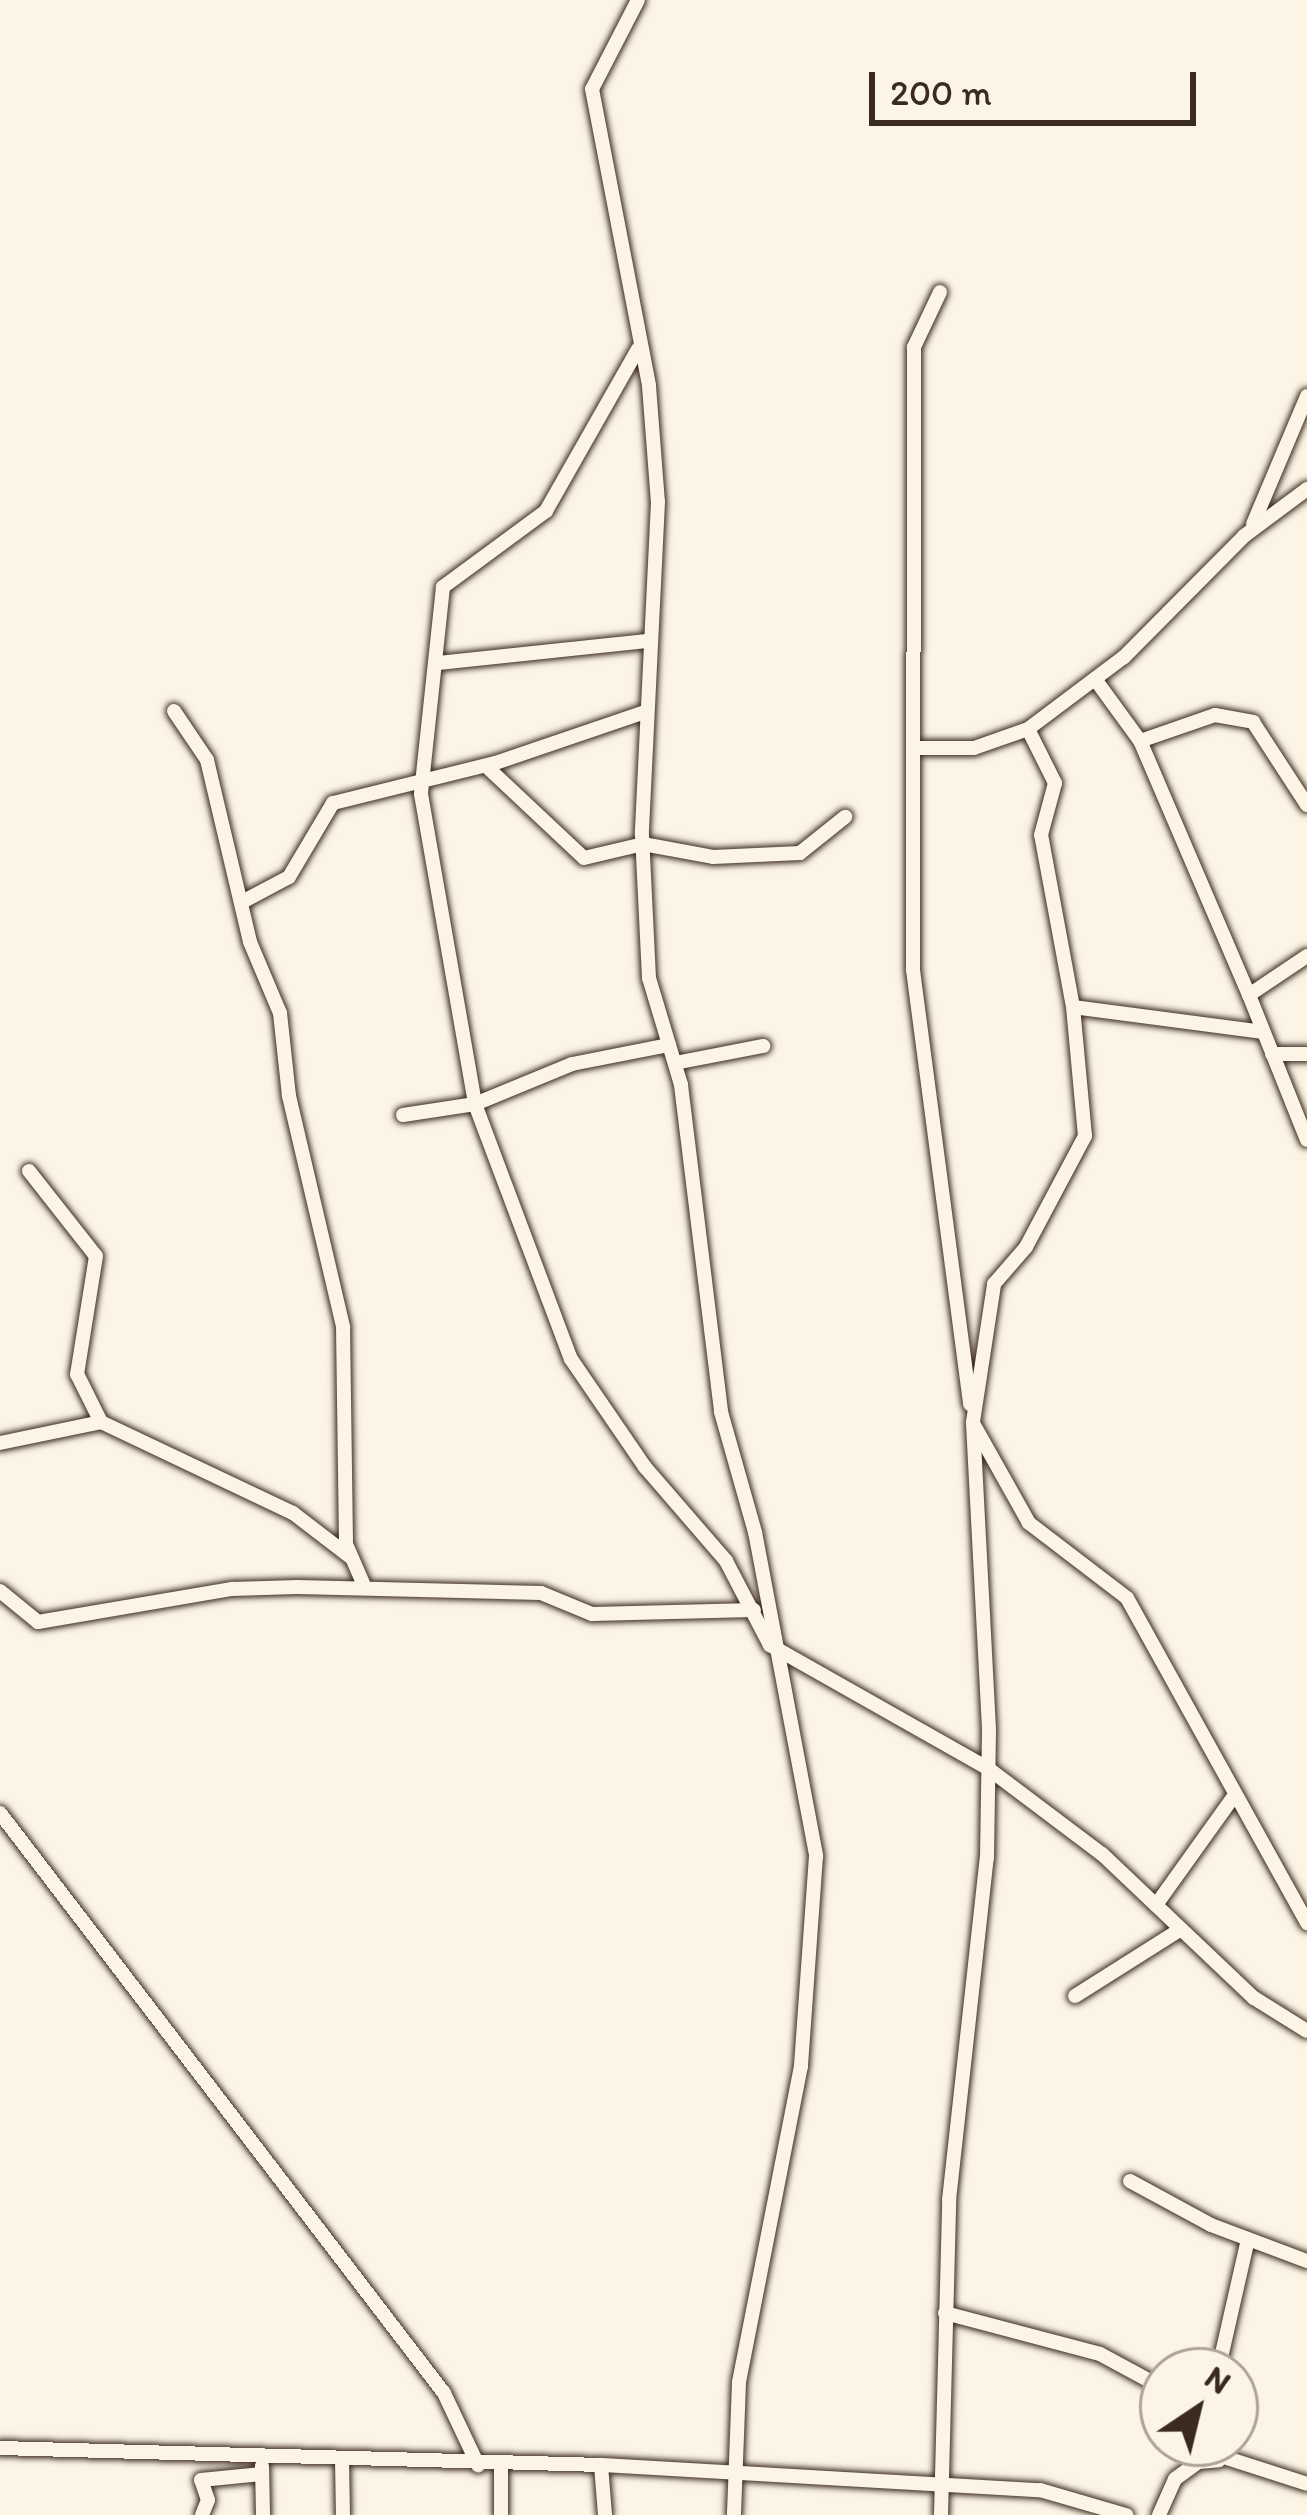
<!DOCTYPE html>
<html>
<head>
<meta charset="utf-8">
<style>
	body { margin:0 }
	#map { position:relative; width:1307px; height:2515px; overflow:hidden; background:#fcf5e5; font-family:Itim,sans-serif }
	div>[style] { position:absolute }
	.roads { filter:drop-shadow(0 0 3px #3b2a1e) drop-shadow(0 0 3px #3b2a1e) }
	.minor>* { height:14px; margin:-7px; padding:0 7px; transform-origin:7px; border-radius:7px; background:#fcf5e5 }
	span { translate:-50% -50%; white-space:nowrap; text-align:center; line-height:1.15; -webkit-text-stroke:9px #fcf5e5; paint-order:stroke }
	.north { position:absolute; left:1139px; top:2347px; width:120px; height:120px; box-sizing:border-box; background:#fcf5e5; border:3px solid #afa495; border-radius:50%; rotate:35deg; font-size:33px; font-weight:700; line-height:48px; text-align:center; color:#3b2a1e }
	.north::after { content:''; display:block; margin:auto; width:42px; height:54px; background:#3b2a1e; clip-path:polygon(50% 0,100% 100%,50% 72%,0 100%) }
	.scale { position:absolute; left:869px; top:72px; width:327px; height:54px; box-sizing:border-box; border:6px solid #3b2a1e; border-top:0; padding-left:15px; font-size:36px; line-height:42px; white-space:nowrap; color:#3b2a1e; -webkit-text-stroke:9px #fcf5e5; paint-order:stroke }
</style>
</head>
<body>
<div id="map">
	<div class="roads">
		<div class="minor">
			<i style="left:638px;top:0;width:100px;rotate:117.3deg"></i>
			<i style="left:592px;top:89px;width:302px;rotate:79.1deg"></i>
			<i style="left:649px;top:386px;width:116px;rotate:85.6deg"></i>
			<i style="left:658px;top:502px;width:333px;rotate:92.8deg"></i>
			<i style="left:642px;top:835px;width:143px;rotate:87.2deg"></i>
			<i style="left:649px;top:978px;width:112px;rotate:73.3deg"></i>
			<i style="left:681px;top:1085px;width:329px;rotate:83deg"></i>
			<i style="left:721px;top:1412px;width:125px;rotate:74.2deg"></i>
			<i style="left:755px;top:1532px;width:330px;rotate:79.3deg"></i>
			<i style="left:816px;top:1856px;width:211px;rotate:94.1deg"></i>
			<i style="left:801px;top:2066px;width:323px;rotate:101.1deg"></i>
			<i style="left:739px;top:2383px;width:132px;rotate:92.2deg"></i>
			<i style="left:940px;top:292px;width:61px;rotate:115.3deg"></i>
			<i style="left:914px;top:347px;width:623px;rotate:90.09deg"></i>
			<i style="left:913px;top:970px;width:438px;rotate:82.5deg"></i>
			<i style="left:638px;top:349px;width:186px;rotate:119.6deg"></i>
			<i style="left:546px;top:511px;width:128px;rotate:143.6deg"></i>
			<i style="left:443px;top:587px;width:208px;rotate:96.1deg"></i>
			<i style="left:421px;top:794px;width:315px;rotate:80.1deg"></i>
			<i style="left:475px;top:1104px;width:272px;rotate:69.4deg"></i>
			<i style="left:571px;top:1359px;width:131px;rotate:55.6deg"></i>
			<i style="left:645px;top:1467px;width:124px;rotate:49.2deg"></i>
			<i style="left:726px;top:1561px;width:95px;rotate:62.4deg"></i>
			<i style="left:770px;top:1645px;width:252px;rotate:29.5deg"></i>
			<i style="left:989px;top:1769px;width:141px;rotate:37deg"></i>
			<i style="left:1102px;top:1854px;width:209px;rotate:43.5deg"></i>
			<i style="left:1254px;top:1998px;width:62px;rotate:31.9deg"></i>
			<i style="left:1253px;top:524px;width:139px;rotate:-67.1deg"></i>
			<i style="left:438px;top:663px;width:210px;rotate:-6deg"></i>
			<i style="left:1095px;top:679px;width:77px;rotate:54deg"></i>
			<i style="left:174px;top:711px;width:59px;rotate:56deg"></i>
			<i style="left:207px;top:760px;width:187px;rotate:76.7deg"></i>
			<i style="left:250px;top:942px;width:77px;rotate:67.1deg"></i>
			<i style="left:280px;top:1013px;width:83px;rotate:83.8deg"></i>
			<i style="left:289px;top:1096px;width:237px;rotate:76.8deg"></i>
			<i style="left:343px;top:1327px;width:217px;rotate:89.2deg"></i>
			<i style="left:346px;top:1544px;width:48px;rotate:66.6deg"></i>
			<i style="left:914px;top:748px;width:60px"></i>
			<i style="left:974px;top:748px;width:57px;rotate:-19.4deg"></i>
			<i style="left:1028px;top:729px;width:120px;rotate:-36.9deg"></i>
			<i style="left:1124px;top:657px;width:170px;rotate:-45.2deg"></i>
			<i style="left:1244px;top:536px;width:79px;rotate:-36.7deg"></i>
			<i style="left:486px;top:766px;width:134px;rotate:43.2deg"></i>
			<i style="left:584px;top:858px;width:61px;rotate:-13.3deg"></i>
			<i style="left:643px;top:844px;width:71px;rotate:10.5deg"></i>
			<i style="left:713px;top:857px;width:87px;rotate:-2.6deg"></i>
			<i style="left:800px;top:853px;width:58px;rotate:-38.7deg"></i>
			<i style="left:242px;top:902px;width:53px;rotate:-28deg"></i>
			<i style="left:289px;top:877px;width:86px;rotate:-59.3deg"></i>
			<i style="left:333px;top:803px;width:167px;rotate:-13.9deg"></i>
			<i style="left:495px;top:763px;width:158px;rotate:-18.8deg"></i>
			<i style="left:1307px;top:956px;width:70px;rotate:146.1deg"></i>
			<i style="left:1249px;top:995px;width:156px;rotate:68.2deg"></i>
			<i style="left:1249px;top:995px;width:276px;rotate:-113.2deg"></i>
			<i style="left:1140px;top:741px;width:79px;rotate:-19.1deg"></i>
			<i style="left:1215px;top:715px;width:39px;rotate:10deg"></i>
			<i style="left:1253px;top:722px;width:99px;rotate:57deg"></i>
			<i style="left:1073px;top:1007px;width:192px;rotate:7.5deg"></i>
			<i style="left:1272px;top:1054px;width:35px"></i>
			<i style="left:675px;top:1063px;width:90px;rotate:-10.9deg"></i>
			<i style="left:403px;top:1115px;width:73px;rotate:-8.7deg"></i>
			<i style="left:475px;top:1104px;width:105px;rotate:-22.4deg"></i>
			<i style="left:572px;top:1064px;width:99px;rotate:-11.1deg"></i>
			<i style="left:29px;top:1171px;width:108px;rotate:51.8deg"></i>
			<i style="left:96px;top:1256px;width:120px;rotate:99.1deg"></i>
			<i style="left:77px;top:1374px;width:54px;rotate:63.4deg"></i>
			<i style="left:101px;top:1422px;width:212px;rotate:25.4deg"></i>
			<i style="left:293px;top:1513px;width:71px;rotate:37.5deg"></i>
			<i style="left:974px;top:1425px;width:112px;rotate:60.7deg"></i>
			<i style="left:1029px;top:1523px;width:123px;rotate:37.4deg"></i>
			<i style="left:1127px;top:1598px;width:372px;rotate:61deg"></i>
			<i style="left:0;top:1443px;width:103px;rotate:-11.7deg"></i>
			<i style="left:0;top:1591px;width:49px;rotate:39.2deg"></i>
			<i style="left:38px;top:1622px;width:197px;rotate:-9.7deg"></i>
			<i style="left:232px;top:1589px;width:65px;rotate:-1.8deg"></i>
			<i style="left:297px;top:1587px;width:244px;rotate:1.4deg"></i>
			<i style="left:541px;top:1593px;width:55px;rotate:22.4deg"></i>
			<i style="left:592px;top:1614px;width:162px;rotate:-1.4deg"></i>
			<i style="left:0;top:1813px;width:730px;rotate:52.57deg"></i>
			<i style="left:444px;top:2393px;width:80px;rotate:64.7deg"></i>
			<i style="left:1156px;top:1905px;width:134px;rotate:-54.4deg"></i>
			<i style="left:1075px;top:1996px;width:125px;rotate:-32.3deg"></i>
			<i style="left:1130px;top:2181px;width:92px;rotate:28.5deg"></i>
			<i style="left:1211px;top:2225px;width:103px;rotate:20.6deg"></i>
			<i style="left:945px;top:2313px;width:160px;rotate:14.8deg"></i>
			<i style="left:1100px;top:2354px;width:72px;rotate:28.4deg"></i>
			<i style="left:1218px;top:2371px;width:135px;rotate:-77.2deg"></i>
			<i style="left:1203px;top:2443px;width:7px;rotate:98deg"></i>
			<i style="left:1202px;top:2450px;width:110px;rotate:17.9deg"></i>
			<i style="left:0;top:2448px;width:601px;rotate:1.62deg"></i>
			<i style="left:601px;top:2465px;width:440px;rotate:3.3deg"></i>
			<i style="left:1040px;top:2490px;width:90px;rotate:16.2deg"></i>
			<i style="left:342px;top:2460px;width:55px;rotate:89deg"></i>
			<i style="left:501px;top:2465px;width:50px;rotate:90deg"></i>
			<i style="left:601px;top:2465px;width:50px;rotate:85.4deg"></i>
			<i style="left:262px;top:2466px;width:49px;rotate:88.8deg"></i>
			<i style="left:202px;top:2515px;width:16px;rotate:-68deg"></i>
			<i style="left:208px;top:2500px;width:21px;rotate:-109deg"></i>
			<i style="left:201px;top:2480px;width:61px;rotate:-5.6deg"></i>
			<i style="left:941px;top:2515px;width:315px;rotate:-88.5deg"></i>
			<i style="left:949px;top:2200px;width:344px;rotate:-83.7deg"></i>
			<i style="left:987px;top:1858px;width:129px;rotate:-89.1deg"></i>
			<i style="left:989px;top:1729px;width:307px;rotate:-93deg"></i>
			<i style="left:973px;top:1422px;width:140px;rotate:-81.3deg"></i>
			<i style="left:994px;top:1284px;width:49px;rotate:-49.1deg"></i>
			<i style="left:1026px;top:1247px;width:126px;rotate:-62deg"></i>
			<i style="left:1085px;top:1136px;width:130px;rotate:-95.3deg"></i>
			<i style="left:1073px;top:1007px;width:175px;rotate:-100.5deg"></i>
			<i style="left:1041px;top:835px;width:54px;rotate:-74.9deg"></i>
			<i style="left:1055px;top:783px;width:60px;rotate:-116.6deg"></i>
			<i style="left:1159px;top:2515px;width:39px;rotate:-66deg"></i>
			<i style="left:1175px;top:2479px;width:29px;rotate:-36deg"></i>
			<i style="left:1198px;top:2462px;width:21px;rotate:-5deg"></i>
		</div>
	</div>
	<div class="north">N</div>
	<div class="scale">200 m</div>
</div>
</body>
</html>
